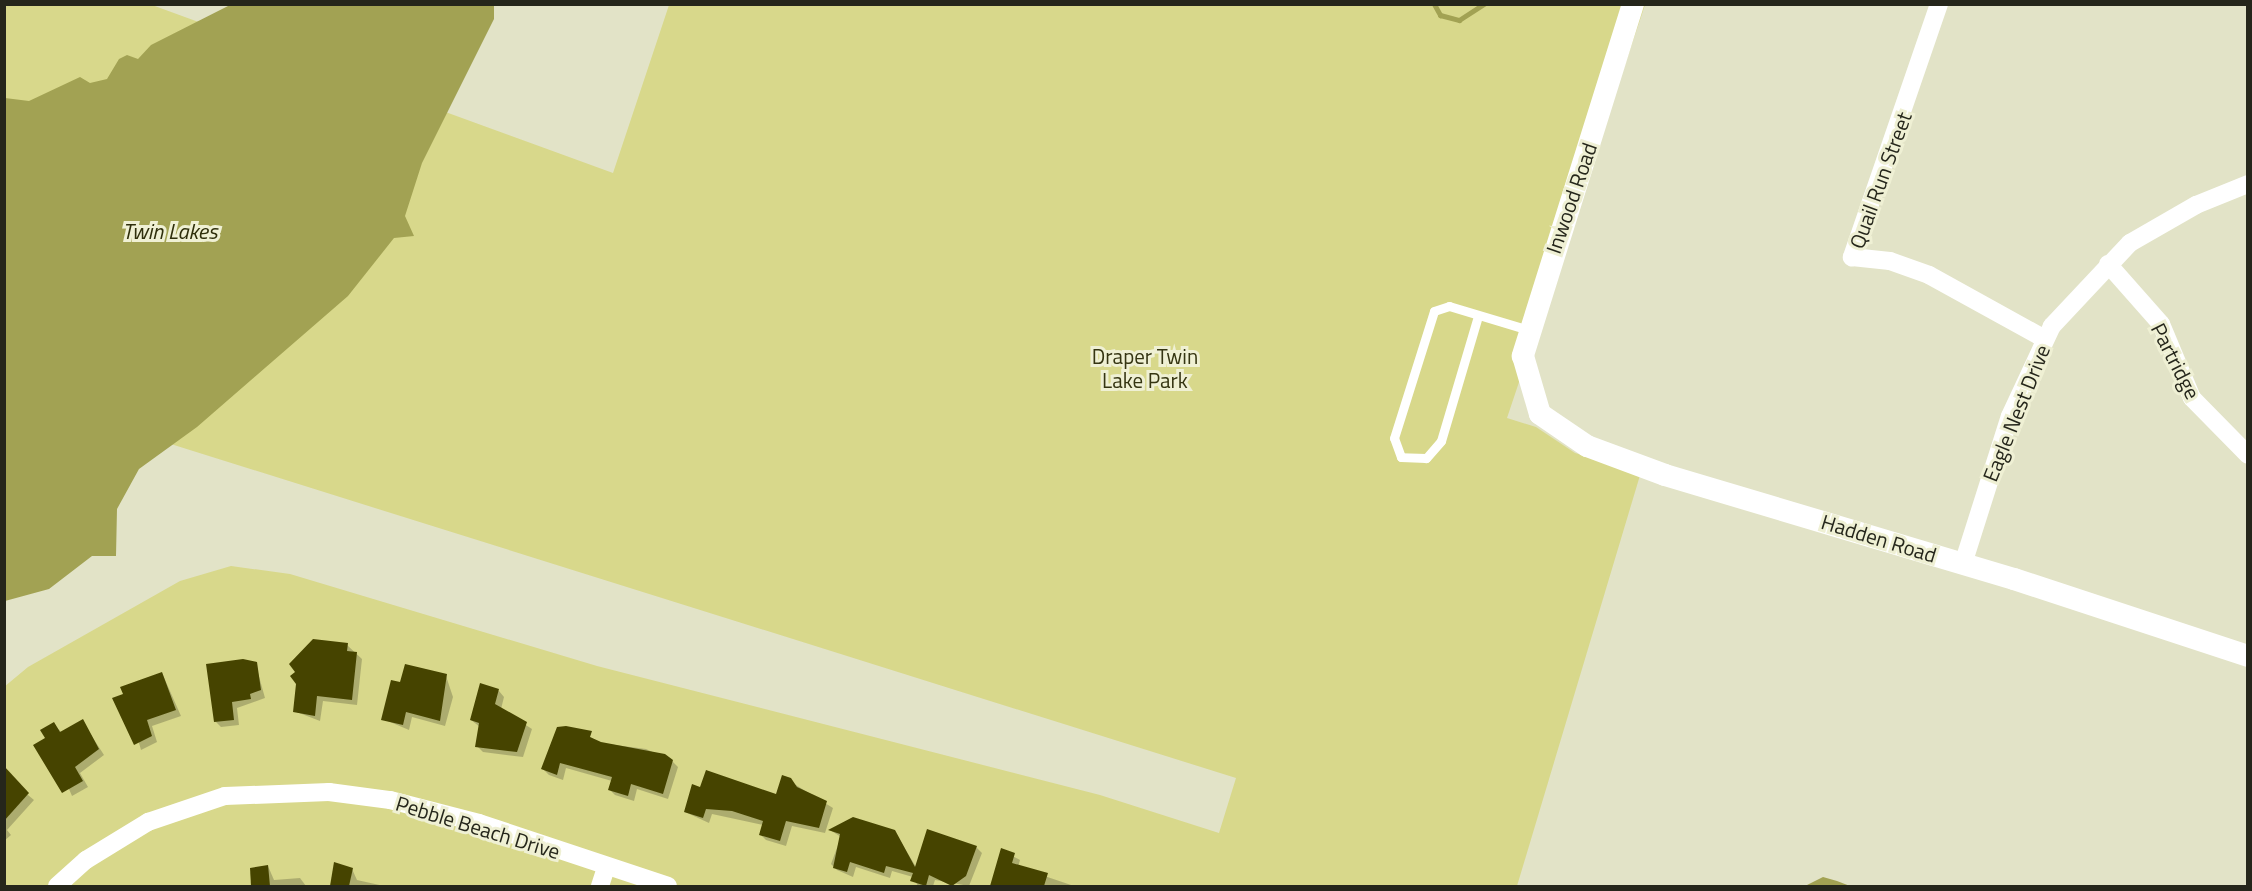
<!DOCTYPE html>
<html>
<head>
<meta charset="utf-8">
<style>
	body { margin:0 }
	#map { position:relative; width:2252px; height:891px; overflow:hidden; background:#e2e3c7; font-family:"Titillium Web",sans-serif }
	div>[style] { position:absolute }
	.green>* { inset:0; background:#d8d88b }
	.water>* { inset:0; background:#a2a253 }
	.shadow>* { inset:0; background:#0003 }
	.stream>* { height:5px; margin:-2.5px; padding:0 2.5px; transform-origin:2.5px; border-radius:2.5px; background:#a2a253 }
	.building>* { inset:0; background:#464400 }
	.service>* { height:9px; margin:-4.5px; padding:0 4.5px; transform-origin:4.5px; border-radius:4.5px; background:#fff }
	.minor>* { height:18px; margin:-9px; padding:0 9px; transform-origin:9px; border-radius:9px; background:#fff }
	.tertiary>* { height:22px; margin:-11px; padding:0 11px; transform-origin:11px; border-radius:11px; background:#fff }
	span { translate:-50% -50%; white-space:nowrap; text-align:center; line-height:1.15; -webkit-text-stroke:6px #eff0d4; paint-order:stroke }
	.street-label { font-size:21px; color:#25261b }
	.park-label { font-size:21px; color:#353512 }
	.water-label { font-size:22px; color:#2f2f0c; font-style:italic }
	.frame { position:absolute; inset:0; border:6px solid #25261b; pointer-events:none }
</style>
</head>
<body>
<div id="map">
	<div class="green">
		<i style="clip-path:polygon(5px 5px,152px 5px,613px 173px,669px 5px,1645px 5px,1507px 418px,1536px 427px,1575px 453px,1641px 472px,1517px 886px,5px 886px,4px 687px,28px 667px,180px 581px,231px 566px,290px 574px,597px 666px,1100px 795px,1219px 833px,1236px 778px,5px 392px)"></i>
	</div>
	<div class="water">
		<i style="clip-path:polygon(230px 5px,494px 5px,494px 19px,422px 163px,405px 216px,414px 236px,394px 238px,348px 296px,197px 427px,139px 469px,117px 509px,116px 556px,92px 556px,49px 589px,5px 601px,5px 98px,29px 101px,80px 77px,90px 83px,107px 79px,119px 59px,127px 55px,138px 59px,151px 45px)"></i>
		<i style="clip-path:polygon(1823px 877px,1837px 881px,1850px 886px,1805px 886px)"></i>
	</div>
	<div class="shadow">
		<i style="clip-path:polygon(313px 641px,347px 645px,362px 659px,357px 705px,323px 701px,320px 721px,294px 711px,298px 672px,291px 664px)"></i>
		<i style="clip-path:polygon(255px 662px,265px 698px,237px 708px,239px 725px,221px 727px,215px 721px)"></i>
		<i style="clip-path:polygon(162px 673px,181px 716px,152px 726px,157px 742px,141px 750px,125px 694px)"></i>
		<i style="clip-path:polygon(446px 676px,453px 697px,445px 726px,412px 717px,409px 730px,383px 719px,401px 684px)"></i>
		<i style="clip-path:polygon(481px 685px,499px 691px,504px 697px,501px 709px,532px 729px,523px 757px,483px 752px,477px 746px,480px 727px,471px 720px)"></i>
		<i style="clip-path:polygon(82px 721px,104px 755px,80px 773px,88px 787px,72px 796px,47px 738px,54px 724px,62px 733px)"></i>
		<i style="clip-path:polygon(575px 728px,600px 743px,646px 749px,672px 761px,678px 767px,668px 799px,637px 789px,634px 801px,615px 795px,609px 789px,612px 781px,566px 768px,563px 780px,549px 775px,543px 769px)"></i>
		<i style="clip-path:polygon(4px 775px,34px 800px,7px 830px,11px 835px,4px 841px)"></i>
		<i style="clip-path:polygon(783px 777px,833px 808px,825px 833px,792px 826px,786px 846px,766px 840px,760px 834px,763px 825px,712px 814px,709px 823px,685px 812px,701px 789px,777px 796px)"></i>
		<i style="clip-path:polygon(830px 830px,895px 832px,916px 867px,976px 847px,982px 853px,969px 886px,935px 880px,933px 886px,918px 886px,913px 877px,892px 871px,890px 878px,856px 867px,853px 877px,837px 870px,831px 864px,841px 837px)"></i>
		<i style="clip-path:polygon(1002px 850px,1020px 860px,1018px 867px,1074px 886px,991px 886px)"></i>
		<i style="clip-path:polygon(335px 864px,352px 869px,357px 880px,384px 886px,331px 886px)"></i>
		<i style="clip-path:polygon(268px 866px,274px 880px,300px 878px,306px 886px,254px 886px,251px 870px)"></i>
	</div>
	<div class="stream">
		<i style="left:1434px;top:4px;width:13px;rotate:61deg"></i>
		<i style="left:1440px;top:15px;width:20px;rotate:15deg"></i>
		<i style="left:1459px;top:20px;width:30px;rotate:-33deg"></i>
	</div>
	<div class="building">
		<i style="clip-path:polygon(313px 639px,348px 643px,347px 651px,357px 652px,352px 700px,317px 696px,315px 716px,293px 712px,296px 684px,290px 676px,295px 672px,289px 664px)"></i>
		<i style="clip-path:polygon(243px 659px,257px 662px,261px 690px,250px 694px,251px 699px,232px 702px,234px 720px,214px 722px,206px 664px)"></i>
		<i style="clip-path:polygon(405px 664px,447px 674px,440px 721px,406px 712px,403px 725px,381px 720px,391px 680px,400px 682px)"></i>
		<i style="clip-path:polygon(162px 672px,176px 710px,147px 720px,152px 736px,134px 745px,112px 698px,123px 694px,120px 687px)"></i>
		<i style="clip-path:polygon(480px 683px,499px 689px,495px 704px,527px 722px,517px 752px,475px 747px,479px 723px,470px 720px)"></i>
		<i style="clip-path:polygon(83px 719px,99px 749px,75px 767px,83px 781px,62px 793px,33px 745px,45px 738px,40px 730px,54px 722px,60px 732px)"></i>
		<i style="clip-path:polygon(566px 726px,592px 731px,590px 737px,601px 742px,665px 754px,673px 760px,663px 794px,631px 784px,628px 796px,608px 790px,612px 777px,560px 763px,557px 775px,541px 769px,557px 727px)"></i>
		<i style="clip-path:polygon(4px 766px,29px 793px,4px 821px)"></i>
		<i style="clip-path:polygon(706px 770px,776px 794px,782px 775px,791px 778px,797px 787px,827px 801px,819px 828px,786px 821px,780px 841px,759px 835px,763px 821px,732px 811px,706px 809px,703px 818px,684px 812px,692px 784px,700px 787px)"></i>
		<i style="clip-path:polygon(853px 817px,895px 830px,915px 867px,927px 829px,977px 846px,966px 876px,952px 886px,929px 875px,926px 886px,910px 881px,913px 873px,886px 866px,884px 873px,850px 862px,847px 872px,833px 868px,840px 834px,828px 830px)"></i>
		<i style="clip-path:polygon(1001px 848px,1015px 853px,1012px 863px,1048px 873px,1044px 886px,990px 886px)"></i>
		<i style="clip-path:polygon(334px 862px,353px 868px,349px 886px,330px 886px)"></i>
		<i style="clip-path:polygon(268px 865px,270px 886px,251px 886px,250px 868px)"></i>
	</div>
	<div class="service">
		<i style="left:1478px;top:316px;width:130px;rotate:106.5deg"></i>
		<i style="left:1441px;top:441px;width:23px;rotate:131deg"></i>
		<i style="left:1426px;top:458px;width:25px;rotate:-178deg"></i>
		<i style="left:1401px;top:457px;width:20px;rotate:-110deg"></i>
		<i style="left:1394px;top:438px;width:133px;rotate:-72.5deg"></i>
		<i style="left:1434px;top:311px;width:16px;rotate:-18deg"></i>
		<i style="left:1449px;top:306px;width:84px;rotate:16.7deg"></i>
	</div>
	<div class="minor">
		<i style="left:1939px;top:4px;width:268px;rotate:109deg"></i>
		<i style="left:1852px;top:257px;width:38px;rotate:6deg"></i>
		<i style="left:1890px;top:261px;width:41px;rotate:19.7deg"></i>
		<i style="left:1929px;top:275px;width:132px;rotate:28.9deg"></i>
		<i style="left:2108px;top:264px;width:80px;rotate:48.5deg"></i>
		<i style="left:2161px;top:324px;width:80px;rotate:67.3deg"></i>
		<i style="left:2192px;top:398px;width:80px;rotate:45.5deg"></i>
		<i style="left:1963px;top:564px;width:155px;rotate:-72.4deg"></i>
		<i style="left:2010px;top:416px;width:99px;rotate:-65deg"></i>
		<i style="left:2052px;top:326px;width:114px;rotate:-46.8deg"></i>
		<i style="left:2130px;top:243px;width:76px;rotate:-29.9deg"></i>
		<i style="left:2196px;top:205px;width:56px;rotate:-22deg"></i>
		<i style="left:57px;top:886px;width:39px;rotate:-42deg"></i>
		<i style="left:86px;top:860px;width:73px;rotate:-31.5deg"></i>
		<i style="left:148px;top:822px;width:81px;rotate:-18.7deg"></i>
		<i style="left:225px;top:796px;width:104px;rotate:-2.2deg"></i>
		<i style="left:329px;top:792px;width:62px;rotate:7.5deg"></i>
		<i style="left:390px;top:800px;width:92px;rotate:14.5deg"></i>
		<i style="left:479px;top:823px;width:199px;rotate:18.4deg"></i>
		<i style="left:600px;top:886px;width:19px;rotate:-72deg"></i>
	</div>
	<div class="tertiary">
		<i style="left:1633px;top:4px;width:369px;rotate:107.4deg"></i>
		<i style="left:1523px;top:356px;width:60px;rotate:73.7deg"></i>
		<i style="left:1540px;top:414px;width:57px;rotate:34.2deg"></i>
		<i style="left:1587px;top:446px;width:83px;rotate:20.4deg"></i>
		<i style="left:1665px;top:475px;width:364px;rotate:16.6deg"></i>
		<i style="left:2014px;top:579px;width:246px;rotate:18.2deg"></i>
	</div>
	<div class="street-label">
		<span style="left:1880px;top:180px;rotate:-70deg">Quail Run Street</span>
		<span style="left:1571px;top:198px;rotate:-71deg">Inwood Road</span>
		<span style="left:2176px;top:361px;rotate:63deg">Partridge</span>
		<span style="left:2016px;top:413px;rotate:-68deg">Eagle Nest Drive</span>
		<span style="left:1879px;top:538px;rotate:17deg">Hadden Road</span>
		<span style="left:478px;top:827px;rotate:17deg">Pebble Beach Drive</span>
	</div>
	<div class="park-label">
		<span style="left:1145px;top:368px">Draper Twin<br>Lake Park</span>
	</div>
	<div class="water-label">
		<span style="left:170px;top:232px">Twin Lakes</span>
	</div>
	<div class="frame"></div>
</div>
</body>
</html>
